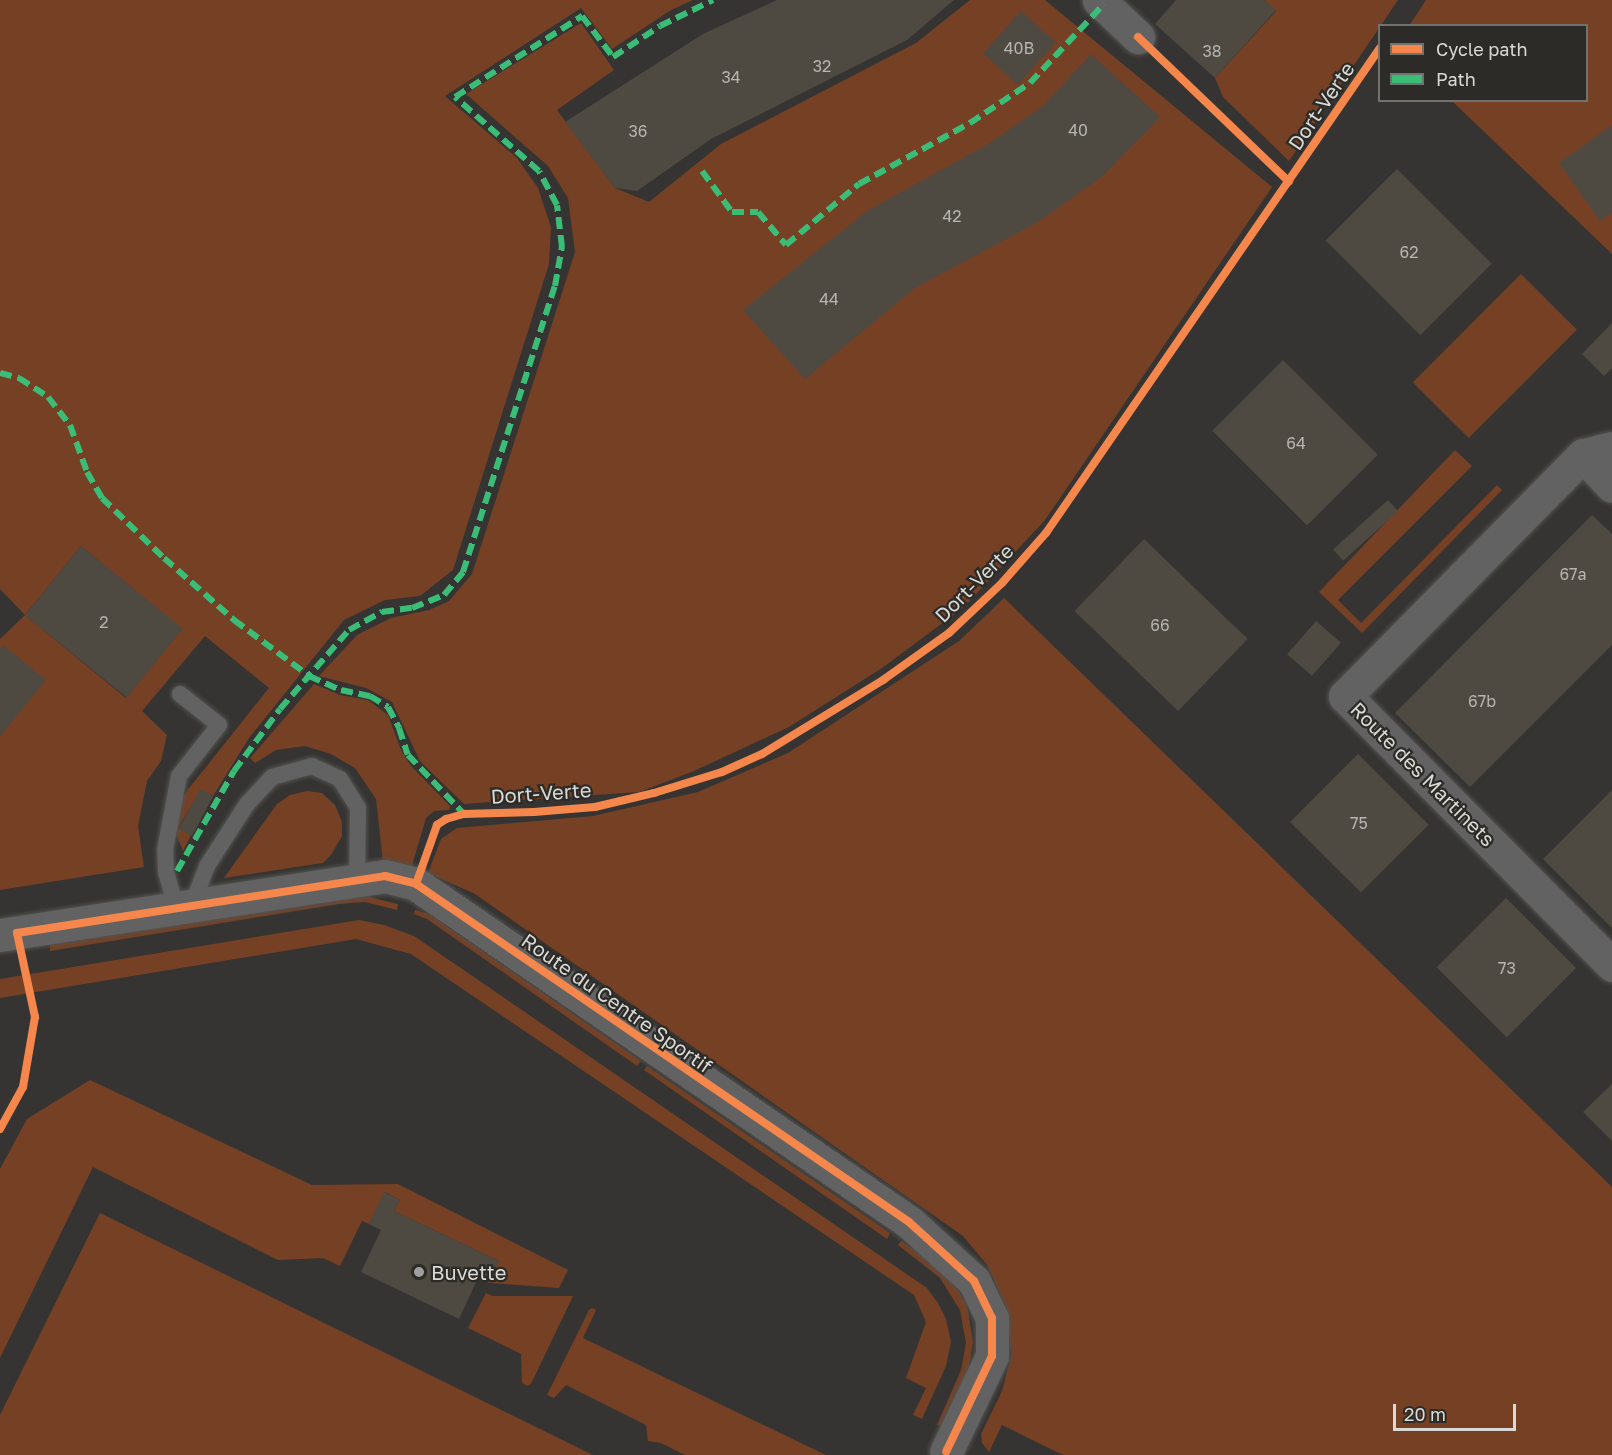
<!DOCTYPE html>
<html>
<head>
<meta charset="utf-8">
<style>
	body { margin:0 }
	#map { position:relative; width:1612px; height:1455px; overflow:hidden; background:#353432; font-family:"Golos Text",sans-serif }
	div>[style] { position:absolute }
	.green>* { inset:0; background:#764024; transform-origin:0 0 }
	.building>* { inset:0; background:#4f4a41; transform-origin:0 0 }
	.roads { filter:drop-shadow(0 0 2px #525250) drop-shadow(0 0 2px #525250) }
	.service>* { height:16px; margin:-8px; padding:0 8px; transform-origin:8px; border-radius:8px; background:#626262 }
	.minor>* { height:33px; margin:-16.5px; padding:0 16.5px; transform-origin:16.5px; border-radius:16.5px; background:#626262 }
	.quiet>* { height:6px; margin-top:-3px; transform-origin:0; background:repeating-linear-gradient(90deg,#3abd76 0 12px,transparent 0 18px) }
	.cycleway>* { height:8px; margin:-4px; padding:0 4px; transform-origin:4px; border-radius:4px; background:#f5874c }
	.dots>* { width:16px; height:16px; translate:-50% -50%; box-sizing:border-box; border:3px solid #2c2b27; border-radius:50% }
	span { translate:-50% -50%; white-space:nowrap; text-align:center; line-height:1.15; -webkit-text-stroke:4.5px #2c2b27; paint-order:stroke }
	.number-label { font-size:16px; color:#b6b5b1 }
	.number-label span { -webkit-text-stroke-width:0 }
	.street-label { font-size:20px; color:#d9d9d6 }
	.poi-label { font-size:20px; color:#d9d9d6 }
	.left { translate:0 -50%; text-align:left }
	.legend { position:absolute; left:1378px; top:24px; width:210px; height:78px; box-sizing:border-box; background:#2c2b27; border:2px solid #71716d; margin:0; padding:8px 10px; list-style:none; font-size:18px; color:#d9d9d6 }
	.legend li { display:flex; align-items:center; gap:12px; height:30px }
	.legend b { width:30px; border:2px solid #71716d }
	.scale { position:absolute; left:1393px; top:1404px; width:123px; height:27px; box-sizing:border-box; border:3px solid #d9d9d6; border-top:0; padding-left:8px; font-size:18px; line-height:21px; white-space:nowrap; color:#d9d9d6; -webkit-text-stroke:4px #2c2b27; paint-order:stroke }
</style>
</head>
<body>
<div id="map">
	<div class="green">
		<i style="clip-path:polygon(evenodd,0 0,693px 0,671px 10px,612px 49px,581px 8px,445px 96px,517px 158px,538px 188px,551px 227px,549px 264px,453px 570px,420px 596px,385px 600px,344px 620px,249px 738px,213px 796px,201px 790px,178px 828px,191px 835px,183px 851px,176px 834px,182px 797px,269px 688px,205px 636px,142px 711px,167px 735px,161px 761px,147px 781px,138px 826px,144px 867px,0 890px,0 639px,25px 615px,0 589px,0 0,81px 546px,182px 629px,126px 698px,25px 615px,81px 546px)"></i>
		<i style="clip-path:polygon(970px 0,1045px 0,1272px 187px,1045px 520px,964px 607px,882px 668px,789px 727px,694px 771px,639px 792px,464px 804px,420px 761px,392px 702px,366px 688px,319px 676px,357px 635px,391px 618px,429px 610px,449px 601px,472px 574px,575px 252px,568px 198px,548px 166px,466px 94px,581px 23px,614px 70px,557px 110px,615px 188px,649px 202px,721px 144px,916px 43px)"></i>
		<i style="clip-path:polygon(1264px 0,1398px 0,1289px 161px,1223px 97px,1215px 78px,1276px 11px)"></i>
		<i style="clip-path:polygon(1426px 0,1612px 0,1612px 254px,1452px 101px,1586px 100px,1586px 26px,1409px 26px)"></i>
		<i style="left:1521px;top:274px;width:79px;height:153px;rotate:45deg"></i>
		<i style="clip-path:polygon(1455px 450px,1472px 466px,1338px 600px,1361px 623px,1497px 485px,1502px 490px,1362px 633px,1319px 592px)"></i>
		<i style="clip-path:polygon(1004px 598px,1612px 1187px,1612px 1455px,1063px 1455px,1002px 1425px,989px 1452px,982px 1443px,981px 1434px,1002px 1391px,1011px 1356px,1007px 1309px,987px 1265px,963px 1236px,475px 894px,428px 873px,441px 839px,457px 828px,593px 816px,698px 792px,788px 753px,959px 641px)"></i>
		<i style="clip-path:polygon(314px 684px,340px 695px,368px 700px,388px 715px,401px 750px,411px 766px,450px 806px,449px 810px,434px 811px,426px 818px,411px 869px,383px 862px,376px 799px,355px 768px,331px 754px,305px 746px,276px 750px,255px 763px,250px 758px)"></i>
		<i style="clip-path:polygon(307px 791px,322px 793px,335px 805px,342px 822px,342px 836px,331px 855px,323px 863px,224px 878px,277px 804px,290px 795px)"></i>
		<i style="clip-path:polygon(365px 896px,398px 904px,397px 910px,365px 902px,339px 904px,50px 951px,50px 944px)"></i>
		<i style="clip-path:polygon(415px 910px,429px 914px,641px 1061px,637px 1066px,427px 919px,414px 914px)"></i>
		<i style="clip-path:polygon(359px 920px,384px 925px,414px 936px,927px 1288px,938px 1303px,946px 1319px,951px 1342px,946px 1366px,922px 1419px,913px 1415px,926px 1388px,906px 1378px,926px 1322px,914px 1295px,411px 954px,356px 939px,0 998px,0 979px)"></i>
		<i style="clip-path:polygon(647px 1066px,890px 1233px,887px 1239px,644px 1070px)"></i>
		<i style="clip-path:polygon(90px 1080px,312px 1185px,398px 1184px,568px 1270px,559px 1288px,489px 1283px,499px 1261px,394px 1211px,400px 1200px,385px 1192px,369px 1224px,362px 1221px,340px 1266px,323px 1258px,278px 1260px,93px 1167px,0 1358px,0 1169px,27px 1119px)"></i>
		<i style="clip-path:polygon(100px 1213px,593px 1455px,0 1455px,0 1415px)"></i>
		<i style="clip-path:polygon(901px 1241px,947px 1272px,967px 1305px,973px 1342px,968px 1372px,941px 1426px,937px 1425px,961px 1370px,966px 1343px,960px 1310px,940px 1278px,898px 1245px)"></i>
		<i style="clip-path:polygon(486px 1293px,493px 1296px,573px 1296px,531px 1384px,527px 1386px,522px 1383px,521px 1354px,468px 1328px)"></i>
		<i style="clip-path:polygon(592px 1308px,596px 1310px,583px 1338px,826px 1455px,685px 1455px,661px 1443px,648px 1441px,646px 1425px,566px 1385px,554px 1398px,547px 1395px,589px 1310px)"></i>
	</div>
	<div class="building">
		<i style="clip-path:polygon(777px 0,954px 0,907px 40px,711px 139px,637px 191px,615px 188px,565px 122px,703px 34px)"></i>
		<i style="clip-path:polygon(1176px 0,1264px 0,1276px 10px,1215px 78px,1155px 24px)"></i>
		<i style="left:1021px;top:11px;width:47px;height:57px;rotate:42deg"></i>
		<i style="clip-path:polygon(1091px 54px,1160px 117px,1103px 176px,1038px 222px,915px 288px,805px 379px,743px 310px,867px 211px,990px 143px,1043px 106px)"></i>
		<i style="clip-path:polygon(1612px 125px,1612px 212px,1600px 221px,1559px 163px)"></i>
		<i style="left:1397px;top:169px;width:134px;height:101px;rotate:45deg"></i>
		<i style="clip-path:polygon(1612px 323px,1612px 368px,1604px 376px,1582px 354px)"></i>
		<i style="left:1283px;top:360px;width:134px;height:100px;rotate:45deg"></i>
		<i style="left:1388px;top:500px;width:15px;height:74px;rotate:48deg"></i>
		<i style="clip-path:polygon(1592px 515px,1612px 534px,1612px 645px,1470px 787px,1395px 713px)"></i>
		<i style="left:1144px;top:539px;width:144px;height:100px;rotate:44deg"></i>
		<i style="left:81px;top:546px;width:131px;height:89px;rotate:39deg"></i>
		<i style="left:1316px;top:621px;width:33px;height:44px;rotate:41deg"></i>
		<i style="clip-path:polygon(3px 645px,46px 680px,0 736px,0 649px)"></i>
		<i style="left:1358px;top:754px;width:100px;height:96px;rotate:45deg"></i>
		<i style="left:200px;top:789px;width:15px;height:45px;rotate:28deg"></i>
		<i style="clip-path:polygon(1612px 790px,1612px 928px,1543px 859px)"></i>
		<i style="left:1506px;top:898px;width:99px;height:98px;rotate:45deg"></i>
		<i style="clip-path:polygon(1612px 1084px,1612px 1141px,1583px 1112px)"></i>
		<i style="clip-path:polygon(384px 1192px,400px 1200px,394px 1211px,499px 1261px,489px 1283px,478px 1278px,459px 1319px,361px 1272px,381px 1230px,369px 1224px)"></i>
	</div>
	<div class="roads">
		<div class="service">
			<i style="left:192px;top:905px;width:42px;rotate:-69deg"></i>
			<i style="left:207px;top:866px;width:74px;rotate:-57.2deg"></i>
			<i style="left:247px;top:804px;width:37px;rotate:-47deg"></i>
			<i style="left:272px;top:777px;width:41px;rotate:-15.4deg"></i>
			<i style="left:312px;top:766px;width:31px;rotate:25deg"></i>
			<i style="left:340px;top:779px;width:34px;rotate:58deg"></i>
			<i style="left:358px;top:808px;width:72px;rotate:90.8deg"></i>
			<i style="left:176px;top:907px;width:35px;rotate:-106deg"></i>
			<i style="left:166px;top:873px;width:23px;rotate:-92deg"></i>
			<i style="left:165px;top:850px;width:75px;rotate:-79.3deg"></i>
			<i style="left:179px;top:776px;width:65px;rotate:-51.9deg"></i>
			<i style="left:219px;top:725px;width:50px;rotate:-141.5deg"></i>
		</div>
		<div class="minor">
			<i style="left:1099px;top:0;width:54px;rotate:43.5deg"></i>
			<i style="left:1612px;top:448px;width:30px;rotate:166deg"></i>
			<i style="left:1583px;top:455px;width:339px;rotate:134.6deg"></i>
			<i style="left:1345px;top:696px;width:379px;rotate:45.2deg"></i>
			<i style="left:1583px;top:455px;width:42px;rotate:46.9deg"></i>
			<i style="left:0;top:935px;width:389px;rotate:-8.7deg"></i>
			<i style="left:385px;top:876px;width:32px;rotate:14deg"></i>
			<i style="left:416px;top:884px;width:598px;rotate:34.43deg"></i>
			<i style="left:909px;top:1222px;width:88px;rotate:42.2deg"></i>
			<i style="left:974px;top:1281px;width:41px;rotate:64.1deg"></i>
			<i style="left:992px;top:1318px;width:38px;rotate:90deg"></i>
			<i style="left:992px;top:1356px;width:106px;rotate:115.6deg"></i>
		</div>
	</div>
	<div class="quiet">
		<i style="left:702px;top:171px;width:51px;rotate:53.8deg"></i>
		<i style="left:732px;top:212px;width:26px"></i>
		<i style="left:758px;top:212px;width:43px;rotate:49.7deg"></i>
		<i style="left:786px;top:245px;width:95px;rotate:-39.9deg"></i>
		<i style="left:859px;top:184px;width:127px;rotate:-28.8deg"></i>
		<i style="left:970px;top:123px;width:72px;rotate:-33.7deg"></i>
		<i style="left:1030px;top:83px;width:108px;rotate:-46.9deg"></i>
		<i style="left:0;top:373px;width:20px;rotate:15deg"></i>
		<i style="left:19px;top:378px;width:35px;rotate:33deg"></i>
		<i style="left:48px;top:397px;width:36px;rotate:52deg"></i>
		<i style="left:70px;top:425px;width:50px;rotate:70.1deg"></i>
		<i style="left:87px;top:472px;width:30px;rotate:60deg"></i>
		<i style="left:102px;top:498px;width:86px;rotate:44.1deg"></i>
		<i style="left:164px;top:558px;width:94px;rotate:41.5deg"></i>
		<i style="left:234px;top:620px;width:94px;rotate:36.7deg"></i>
		<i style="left:309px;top:676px;width:35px;rotate:24deg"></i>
		<i style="left:341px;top:690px;width:30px;rotate:12deg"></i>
		<i style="left:370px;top:696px;width:21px;rotate:31deg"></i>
		<i style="left:388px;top:707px;width:24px;rotate:62deg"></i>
		<i style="left:399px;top:728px;width:28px;rotate:72deg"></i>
		<i style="left:408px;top:755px;width:81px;rotate:46.5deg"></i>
		<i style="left:177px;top:871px;width:115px;rotate:-60.3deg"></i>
		<i style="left:234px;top:771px;width:77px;rotate:-53.4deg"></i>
		<i style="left:280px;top:709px;width:105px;rotate:-48.9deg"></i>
		<i style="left:349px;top:630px;width:38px;rotate:-29deg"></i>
		<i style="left:382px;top:612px;width:30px;rotate:-8deg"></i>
		<i style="left:412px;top:608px;width:35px;rotate:-22deg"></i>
		<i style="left:444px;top:595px;width:30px;rotate:-50deg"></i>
		<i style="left:463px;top:572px;width:300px;rotate:-72.2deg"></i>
		<i style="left:555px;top:286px;width:40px;rotate:-80deg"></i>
		<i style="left:562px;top:247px;width:42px;rotate:-96.8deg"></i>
		<i style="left:557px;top:205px;width:38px;rotate:-118deg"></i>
		<i style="left:539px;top:171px;width:112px;rotate:-138.6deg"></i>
		<i style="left:455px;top:97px;width:151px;rotate:-32.5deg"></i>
		<i style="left:582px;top:16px;width:51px;rotate:52.9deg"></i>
		<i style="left:613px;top:57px;width:56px;rotate:-33.4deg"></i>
		<i style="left:660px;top:26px;width:59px;rotate:-26.1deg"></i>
	</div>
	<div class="cycleway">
		<i style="left:1138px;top:37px;width:209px;rotate:43.8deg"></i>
		<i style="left:416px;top:884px;width:63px;rotate:-70.4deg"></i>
		<i style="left:437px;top:825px;width:11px;rotate:-34deg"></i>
		<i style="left:446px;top:819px;width:19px;rotate:-16deg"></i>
		<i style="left:464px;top:814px;width:70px;rotate:-1.6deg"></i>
		<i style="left:534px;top:812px;width:61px;rotate:-4.7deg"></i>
		<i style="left:595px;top:807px;width:61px;rotate:-13.3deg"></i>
		<i style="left:654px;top:793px;width:71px;rotate:-17.2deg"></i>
		<i style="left:722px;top:772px;width:44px;rotate:-24.2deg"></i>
		<i style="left:762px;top:754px;width:142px;rotate:-31.4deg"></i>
		<i style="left:883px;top:680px;width:81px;rotate:-35.5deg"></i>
		<i style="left:949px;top:633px;width:73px;rotate:-43.3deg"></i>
		<i style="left:1002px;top:583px;width:67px;rotate:-48.7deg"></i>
		<i style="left:1046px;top:533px;width:589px;rotate:-55.45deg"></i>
		<i style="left:0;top:1129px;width:48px;rotate:-61.3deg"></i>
		<i style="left:23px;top:1087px;width:71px;rotate:-80.3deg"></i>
		<i style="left:35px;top:1017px;width:86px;rotate:-102.1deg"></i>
		<i style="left:17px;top:933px;width:372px;rotate:-8.8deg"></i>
		<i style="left:385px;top:876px;width:32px;rotate:14deg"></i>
		<i style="left:416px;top:884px;width:598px;rotate:34.43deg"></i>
		<i style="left:909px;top:1222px;width:88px;rotate:42.2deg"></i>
		<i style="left:974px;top:1281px;width:41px;rotate:64.1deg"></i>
		<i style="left:992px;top:1318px;width:38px;rotate:90deg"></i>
		<i style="left:992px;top:1356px;width:106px;rotate:115.6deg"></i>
	</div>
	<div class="dots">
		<i style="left:419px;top:1272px;background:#a09f9d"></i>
	</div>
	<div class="number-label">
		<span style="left:1019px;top:48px">40B</span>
		<span style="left:1212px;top:51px">38</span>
		<span style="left:822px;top:66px">32</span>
		<span style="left:731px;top:77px">34</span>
		<span style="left:1078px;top:130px">40</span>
		<span style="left:638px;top:131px">36</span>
		<span style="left:952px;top:216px">42</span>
		<span style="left:1409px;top:252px">62</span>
		<span style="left:829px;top:299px">44</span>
		<span style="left:1296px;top:443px">64</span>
		<span style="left:1573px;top:574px">67a</span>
		<span style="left:104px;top:622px">2</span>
		<span style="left:1160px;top:625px">66</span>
		<span style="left:1482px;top:701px">67b</span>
		<span style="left:1359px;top:823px">75</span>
		<span style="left:1507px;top:968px">73</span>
	</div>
	<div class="street-label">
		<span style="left:1321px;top:106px;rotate:-56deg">Dort-Verte</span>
		<span style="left:974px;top:583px;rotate:-45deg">Dort-Verte</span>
		<span style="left:1423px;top:774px;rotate:45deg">Route des Martinets</span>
		<span style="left:541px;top:793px;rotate:-4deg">Dort-Verte</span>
		<span style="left:617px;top:1003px;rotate:35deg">Route du Centre Sportif</span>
	</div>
	<div class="poi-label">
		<span class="left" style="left:431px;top:1272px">Buvette</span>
	</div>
	<ul class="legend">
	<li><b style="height:8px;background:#f5874c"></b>Cycle path</li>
	<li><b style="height:8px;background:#3abd76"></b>Path</li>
	</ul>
	<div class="scale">20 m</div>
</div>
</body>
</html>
